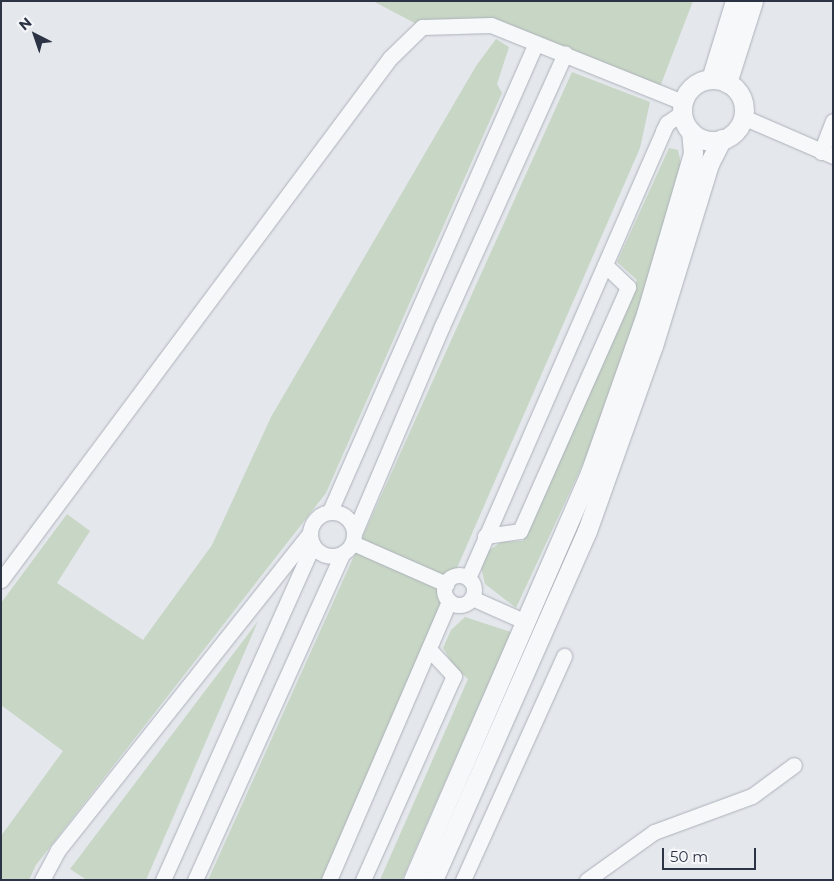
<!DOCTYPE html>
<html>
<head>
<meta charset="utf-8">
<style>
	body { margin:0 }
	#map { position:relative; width:834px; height:881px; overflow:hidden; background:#e4e7ec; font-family:Montserrat,sans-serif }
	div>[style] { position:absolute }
	.green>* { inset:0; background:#c8d6c5 }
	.roads { filter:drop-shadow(0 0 1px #acb1ba) drop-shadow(0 0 1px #acb1ba) }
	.minor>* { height:15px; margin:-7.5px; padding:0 7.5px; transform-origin:7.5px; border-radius:7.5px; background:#f7f8fa }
	.minor>.ring { margin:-7.5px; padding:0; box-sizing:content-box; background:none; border:15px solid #f7f8fa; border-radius:50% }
	.tertiary>* { height:19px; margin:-9.5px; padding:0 9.5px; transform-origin:9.5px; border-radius:9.5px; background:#f7f8fa }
	.tertiary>.ring { margin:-9.5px; padding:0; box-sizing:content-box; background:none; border:19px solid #f7f8fa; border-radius:50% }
	span { translate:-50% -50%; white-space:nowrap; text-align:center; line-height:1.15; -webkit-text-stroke:4.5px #f4f6f9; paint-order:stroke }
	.frame { position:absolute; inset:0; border:2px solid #2b3345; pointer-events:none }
	.north { position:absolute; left:10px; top:10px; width:50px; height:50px; -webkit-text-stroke:4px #f4f6f9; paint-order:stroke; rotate:319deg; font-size:14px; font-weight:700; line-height:20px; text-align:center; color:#2b3345 }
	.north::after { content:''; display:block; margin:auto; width:18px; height:22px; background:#2b3345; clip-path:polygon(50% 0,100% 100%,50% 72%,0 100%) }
	.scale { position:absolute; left:662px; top:848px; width:94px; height:22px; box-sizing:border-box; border:2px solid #2b3345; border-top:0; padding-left:6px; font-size:15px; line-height:18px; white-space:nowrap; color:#2b3345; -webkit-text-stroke:4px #f4f6f9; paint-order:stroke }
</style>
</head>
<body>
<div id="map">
	<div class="green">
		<i style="clip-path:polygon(373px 1px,693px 1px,658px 92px,492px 25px,422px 27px)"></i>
		<i style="clip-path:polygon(496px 39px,509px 47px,497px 84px,502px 93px,326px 493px,36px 865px,29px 880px,1px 880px,1px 836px,63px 751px,1px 705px,1px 603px,67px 514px,90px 531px,57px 583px,143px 640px,212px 545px,271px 417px,476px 66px)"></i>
		<i style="clip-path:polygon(572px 72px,650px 102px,640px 148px,321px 880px,208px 880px)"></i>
		<i style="clip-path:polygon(669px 148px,678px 150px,681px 164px,642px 300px,588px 453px,516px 608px,485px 584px,481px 567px,488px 551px,501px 542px,523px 541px,637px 280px,617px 262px)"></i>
		<i style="clip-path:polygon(465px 617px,511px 632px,402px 880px,380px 880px,468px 679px,455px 668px,443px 648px,451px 630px)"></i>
		<i style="clip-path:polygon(258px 621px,146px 880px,87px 880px,70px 869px)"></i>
	</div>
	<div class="roads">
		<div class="minor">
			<i style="left:743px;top:117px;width:98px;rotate:23.4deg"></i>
			<i style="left:821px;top:152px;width:33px;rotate:-69deg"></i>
			<i style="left:330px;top:511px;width:511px;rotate:-66.24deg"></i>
			<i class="ring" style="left:310px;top:512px;width:29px;height:29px"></i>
			<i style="left:355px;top:531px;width:223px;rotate:-67deg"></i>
			<i style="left:442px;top:326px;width:299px;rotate:-65.7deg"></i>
			<i style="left:485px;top:536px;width:35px;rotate:-8deg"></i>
			<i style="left:520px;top:531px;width:267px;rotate:-66.1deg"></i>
			<i style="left:628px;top:287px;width:32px;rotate:-136deg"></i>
			<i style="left:353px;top:543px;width:102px;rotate:23.8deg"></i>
			<i class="ring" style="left:444px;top:575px;width:15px;height:15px"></i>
			<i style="left:468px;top:578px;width:488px;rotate:-66.4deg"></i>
			<i style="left:663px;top:131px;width:9px;rotate:-63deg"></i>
			<i style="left:667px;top:123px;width:18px;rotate:-34deg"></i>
			<i style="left:1px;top:580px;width:651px;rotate:-53.31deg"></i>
			<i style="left:390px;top:58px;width:45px;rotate:-44.1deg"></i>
			<i style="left:422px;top:27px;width:69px;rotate:-1.7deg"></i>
			<i style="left:491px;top:25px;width:207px;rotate:21.9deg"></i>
			<i style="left:472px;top:598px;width:59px;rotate:24deg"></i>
			<i style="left:42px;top:880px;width:34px;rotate:-62deg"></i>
			<i style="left:58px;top:850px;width:405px;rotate:-51.5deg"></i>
			<i style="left:163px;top:880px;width:367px;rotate:-65.9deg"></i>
			<i style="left:195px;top:880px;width:358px;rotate:-65.7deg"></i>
			<i style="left:329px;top:880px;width:304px;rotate:-66.7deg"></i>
			<i style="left:363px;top:880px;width:223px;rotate:-66deg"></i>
			<i style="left:454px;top:676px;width:35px;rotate:-133deg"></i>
			<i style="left:463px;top:880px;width:246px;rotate:-65.7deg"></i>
			<i style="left:587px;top:880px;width:82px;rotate:-35.6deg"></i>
			<i style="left:654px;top:832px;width:104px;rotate:-20.2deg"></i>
			<i style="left:752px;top:796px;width:52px;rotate:-36.4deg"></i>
		</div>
		<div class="tertiary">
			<i style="left:711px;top:79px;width:82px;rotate:-72.9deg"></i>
			<i class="ring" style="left:682px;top:79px;width:43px;height:43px"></i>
			<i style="left:727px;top:83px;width:86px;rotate:-72.4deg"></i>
			<i style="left:413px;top:880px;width:444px;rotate:-66.5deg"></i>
			<i style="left:590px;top:473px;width:169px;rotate:-70.6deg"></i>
			<i style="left:646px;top:314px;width:168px;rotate:-73.7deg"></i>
			<i style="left:693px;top:153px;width:21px;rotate:-95deg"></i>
			<i style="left:433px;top:880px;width:381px;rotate:-66.2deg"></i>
			<i style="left:587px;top:531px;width:196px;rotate:-70.4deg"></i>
			<i style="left:653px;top:346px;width:190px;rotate:-72.9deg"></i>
			<i style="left:709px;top:164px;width:28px;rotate:-63deg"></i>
		</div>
	</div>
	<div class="frame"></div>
	<div class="north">N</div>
	<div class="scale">50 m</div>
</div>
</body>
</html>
